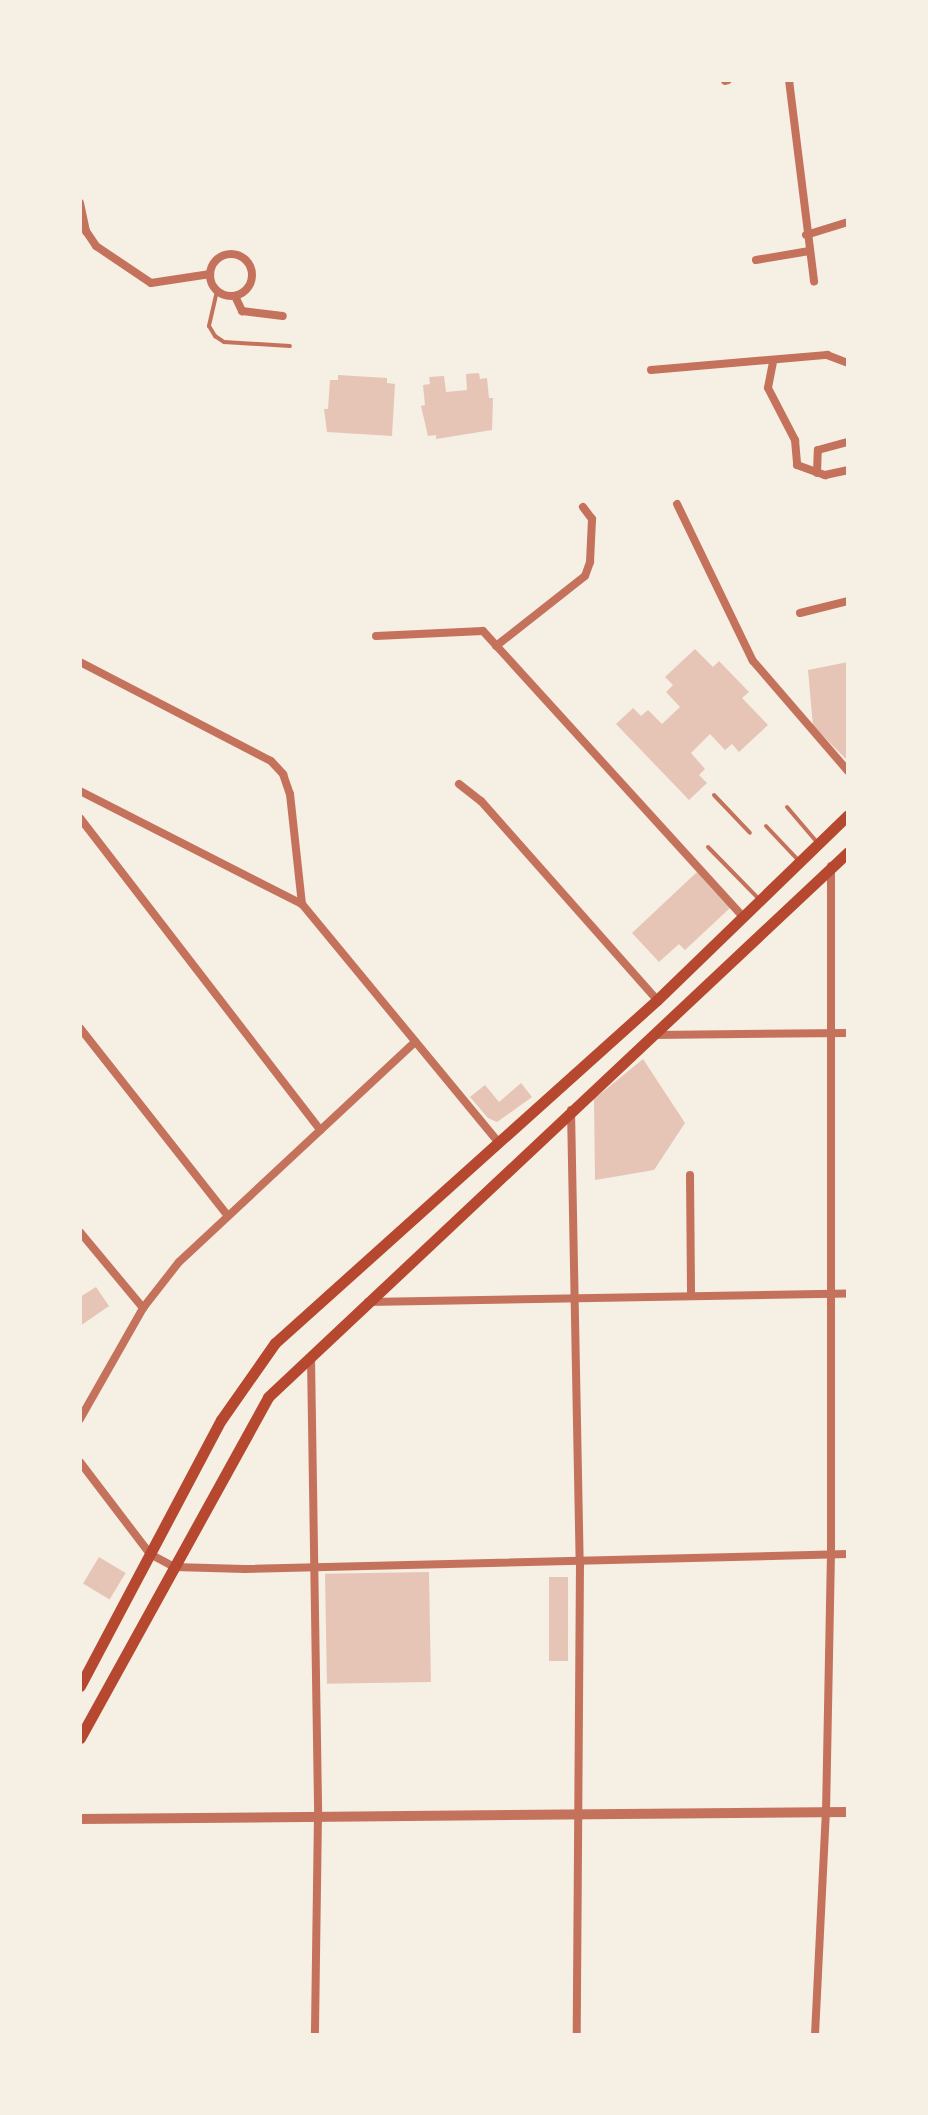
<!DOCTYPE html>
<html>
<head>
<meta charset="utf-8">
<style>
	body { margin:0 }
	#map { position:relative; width:928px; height:2115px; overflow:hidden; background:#f6efe4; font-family:"Varela Round",sans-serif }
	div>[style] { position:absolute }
	.building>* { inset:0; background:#e6c5b7; transform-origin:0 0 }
	.service>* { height:4px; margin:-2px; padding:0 2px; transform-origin:2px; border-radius:2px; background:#c5725c }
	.minor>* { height:8px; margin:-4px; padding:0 4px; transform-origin:4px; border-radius:4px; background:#c5725c }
	.minor>.ring { margin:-4px; padding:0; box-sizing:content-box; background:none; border:8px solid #c5725c; border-radius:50% }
	.tertiary>* { height:10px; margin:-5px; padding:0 5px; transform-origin:5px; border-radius:5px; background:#c5725c }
	.secondary>* { height:11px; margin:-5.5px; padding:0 5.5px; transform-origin:5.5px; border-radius:5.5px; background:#b5482f }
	span { translate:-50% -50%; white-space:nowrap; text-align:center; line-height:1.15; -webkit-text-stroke:8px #f6efe4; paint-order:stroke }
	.frame { position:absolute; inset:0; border:82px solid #f6efe4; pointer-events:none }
</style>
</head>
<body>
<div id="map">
	<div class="building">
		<i style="clip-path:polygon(479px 373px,480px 379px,487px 378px,489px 398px,493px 398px,492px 430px,436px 439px,436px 435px,428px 436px,421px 406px,425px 405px,423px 385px,430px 384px,429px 377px,444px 376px,446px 392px,467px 390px,466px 374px)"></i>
		<i style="clip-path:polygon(338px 375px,387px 378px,387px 383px,395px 384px,392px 436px,327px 432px,324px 409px,328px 409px,330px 380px,338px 380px)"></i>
		<i style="clip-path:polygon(695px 649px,713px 667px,719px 661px,749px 692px,742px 698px,768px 725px,739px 752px,732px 744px,725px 750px,710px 734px,691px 753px,705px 769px,699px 775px,707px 783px,689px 800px,616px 724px,633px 708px,641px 716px,648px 710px,662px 724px,680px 707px,666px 692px,673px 685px,665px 677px)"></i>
		<i style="clip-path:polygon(848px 662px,848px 761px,813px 726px,808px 670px)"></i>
		<i style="clip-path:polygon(697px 872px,730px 908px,685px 950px,679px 944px,659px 962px,632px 933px)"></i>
		<i style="clip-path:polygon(643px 1059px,685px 1123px,654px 1170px,595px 1180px,594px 1099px)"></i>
		<i style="clip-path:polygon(521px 1083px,532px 1097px,497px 1122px,488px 1118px,470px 1097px,485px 1085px,499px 1102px)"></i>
		<i style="clip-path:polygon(96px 1287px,109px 1306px,80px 1326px,80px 1297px)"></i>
		<i style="left:99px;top:1557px;width:31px;height:31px;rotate:31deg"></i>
		<i style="left:429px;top:1572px;width:110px;height:104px;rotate:89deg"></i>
		<i style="left:549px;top:1577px;width:19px;height:84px"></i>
	</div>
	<div class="service">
		<i style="left:217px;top:291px;width:36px;rotate:103deg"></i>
		<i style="left:209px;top:326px;width:12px;rotate:59deg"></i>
		<i style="left:215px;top:336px;width:11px;rotate:34deg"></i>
		<i style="left:224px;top:342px;width:66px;rotate:3.5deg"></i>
		<i style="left:714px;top:795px;width:52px;rotate:46.5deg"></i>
		<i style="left:787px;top:807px;width:45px;rotate:49.5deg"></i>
		<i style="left:766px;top:826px;width:47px;rotate:46.7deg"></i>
		<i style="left:708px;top:847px;width:73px;rotate:45.6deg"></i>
	</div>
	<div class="minor">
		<i style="left:789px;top:80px;width:203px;rotate:82.9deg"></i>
		<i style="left:725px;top:81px;width:3px;rotate:-18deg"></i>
		<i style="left:80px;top:203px;width:29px;rotate:78deg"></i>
		<i style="left:86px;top:231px;width:18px;rotate:56deg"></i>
		<i style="left:96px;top:246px;width:66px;rotate:33.9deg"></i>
		<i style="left:151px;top:283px;width:60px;rotate:-8.7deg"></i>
		<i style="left:806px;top:235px;width:44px;rotate:-17.2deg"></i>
		<i class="ring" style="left:210px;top:254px;width:34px;height:34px"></i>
		<i style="left:756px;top:260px;width:54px;rotate:-9.6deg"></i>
		<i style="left:235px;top:296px;width:17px;rotate:65deg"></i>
		<i style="left:242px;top:311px;width:41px;rotate:7deg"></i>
		<i style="left:773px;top:362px;width:26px;rotate:101deg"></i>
		<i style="left:768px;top:388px;width:59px;rotate:62.6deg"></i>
		<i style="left:795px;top:440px;width:25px;rotate:85deg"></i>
		<i style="left:797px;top:465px;width:30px;rotate:20deg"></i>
		<i style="left:825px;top:475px;width:24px;rotate:-12deg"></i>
		<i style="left:651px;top:370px;width:177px;rotate:-4.9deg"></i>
		<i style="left:827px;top:355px;width:22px;rotate:21deg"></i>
		<i style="left:817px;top:473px;width:23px;rotate:-88deg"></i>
		<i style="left:818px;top:450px;width:31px;rotate:-15deg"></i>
		<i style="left:677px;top:504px;width:174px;rotate:64.2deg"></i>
		<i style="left:753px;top:661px;width:145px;rotate:49.2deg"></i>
		<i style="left:800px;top:613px;width:49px;rotate:-14deg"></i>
		<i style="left:376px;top:636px;width:107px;rotate:-2.7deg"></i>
		<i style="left:483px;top:631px;width:385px;rotate:47.7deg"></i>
		<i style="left:496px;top:646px;width:113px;rotate:-38.2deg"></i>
		<i style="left:585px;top:576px;width:15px;rotate:-70deg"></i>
		<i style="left:590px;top:562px;width:43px;rotate:-87.3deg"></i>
		<i style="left:592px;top:519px;width:15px;rotate:-127deg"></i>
		<i style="left:80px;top:662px;width:215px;rotate:27.4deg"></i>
		<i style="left:271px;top:761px;width:18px;rotate:47deg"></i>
		<i style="left:283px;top:774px;width:21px;rotate:71deg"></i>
		<i style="left:290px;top:794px;width:111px;rotate:83.8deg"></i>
		<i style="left:459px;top:784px;width:28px;rotate:38deg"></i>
		<i style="left:481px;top:801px;width:266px;rotate:48.5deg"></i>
		<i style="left:80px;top:791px;width:249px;rotate:27deg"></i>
		<i style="left:302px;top:904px;width:308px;rotate:50.5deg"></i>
		<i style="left:80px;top:818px;width:394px;rotate:52.4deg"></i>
		<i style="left:80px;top:1028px;width:239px;rotate:51.8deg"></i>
		<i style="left:653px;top:1035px;width:195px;rotate:-0.6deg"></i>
		<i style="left:571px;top:1110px;width:452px;rotate:88.9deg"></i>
		<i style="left:580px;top:1562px;width:473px;rotate:90.4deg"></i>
		<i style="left:690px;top:1175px;width:120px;rotate:89.5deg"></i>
		<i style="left:80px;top:1232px;width:99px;rotate:50.3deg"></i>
		<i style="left:368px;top:1302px;width:480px;rotate:-1deg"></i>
		<i style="left:311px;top:1358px;width:456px;rotate:89.1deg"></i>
		<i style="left:318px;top:1814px;width:221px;rotate:90.8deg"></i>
		<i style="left:80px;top:1419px;width:128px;rotate:-60.4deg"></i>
		<i style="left:143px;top:1308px;width:58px;rotate:-52deg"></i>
		<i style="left:179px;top:1262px;width:323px;rotate:-43deg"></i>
		<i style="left:80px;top:1462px;width:116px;rotate:52.7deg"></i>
		<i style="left:150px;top:1554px;width:27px;rotate:28deg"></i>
		<i style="left:174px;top:1567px;width:71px;rotate:1.6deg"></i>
		<i style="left:245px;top:1569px;width:603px;rotate:-1.42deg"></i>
		<i style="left:815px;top:2035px;width:222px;rotate:-87.2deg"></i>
		<i style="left:826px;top:1813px;width:259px;rotate:-88.9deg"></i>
		<i style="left:831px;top:1554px;width:688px;rotate:-90deg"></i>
	</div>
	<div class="tertiary">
		<i style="left:80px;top:1819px;width:768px;rotate:-0.52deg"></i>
	</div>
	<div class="secondary">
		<i style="left:80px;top:1686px;width:301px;rotate:-62.1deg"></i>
		<i style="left:221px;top:1420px;width:94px;rotate:-55deg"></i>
		<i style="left:275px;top:1343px;width:513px;rotate:-41.92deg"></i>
		<i style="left:657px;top:1000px;width:266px;rotate:-44.1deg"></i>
		<i style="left:80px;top:1738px;width:389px;rotate:-61.1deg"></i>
		<i style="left:268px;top:1397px;width:796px;rotate:-43.22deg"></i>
	</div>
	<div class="frame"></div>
</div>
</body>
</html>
